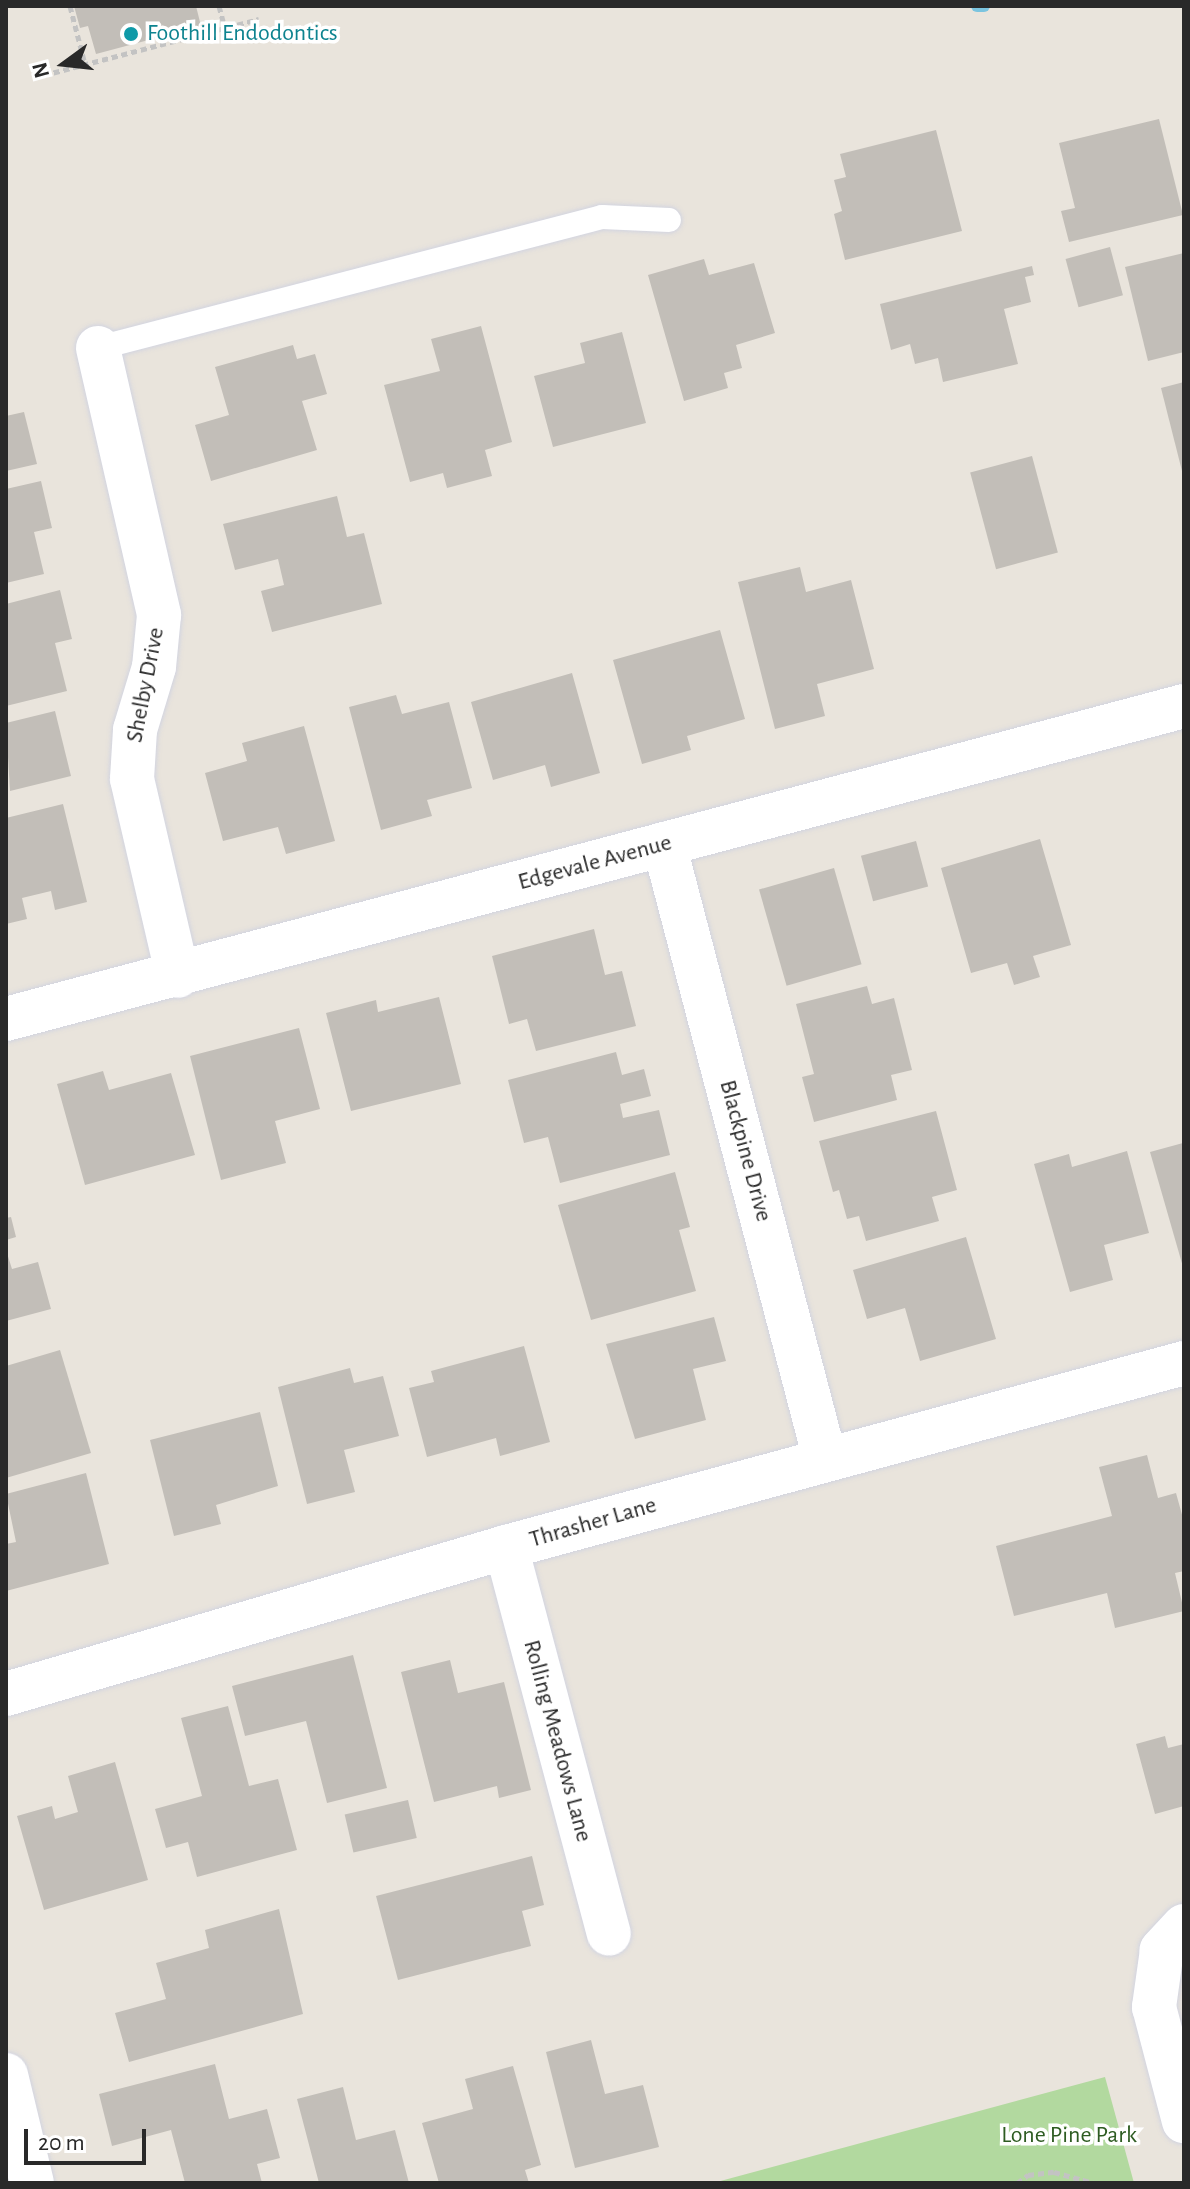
<!DOCTYPE html>
<html>
<head>
<meta charset="utf-8">
<style>
	body { margin:0 }
	#map { position:relative; width:1190px; height:2189px; overflow:hidden; background:#e9e4dc; font-family:"Alegreya Sans",sans-serif }
	div>[style] { position:absolute }
	.green>* { inset:0; background:#b2d99f }
	.stream>* { height:12px; margin:-6px; padding:0 6px; transform-origin:6px; border-radius:6px; background:#7bc4df }
	.building>* { inset:0; background:#c2beb8; transform-origin:0 0 }
	.path>* { height:5px; margin-top:-2.5px; transform-origin:0; background:repeating-linear-gradient(90deg,#c3c3c3 0 6px,transparent 0 10px) }
	.roads { filter:drop-shadow(0 0 2px #d2d4e0) drop-shadow(0 0 2px #d2d4e0) }
	.service>* { height:24px; margin:-12px; padding:0 12px; transform-origin:12px; border-radius:12px; background:#fff }
	.minor>* { height:44px; margin:-22px; padding:0 22px; transform-origin:22px; border-radius:22px; background:#fff }
	.tertiary>* { height:44px; margin:-22px; padding:0 22px; transform-origin:22px; border-radius:22px; background:#fff }
	.dots>* { width:22px; height:22px; translate:-50% -50%; box-sizing:border-box; border:4px solid #fff; border-radius:50% }
	span { translate:-50% -50%; white-space:nowrap; text-align:center; line-height:1.15; -webkit-text-stroke:7px #fff; paint-order:stroke }
	.culture-label { font-size:24px; color:#0d838f }
	.left { translate:0 -50%; text-align:left }
	.street-label { font-size:24px; color:#292929 }
	.park-label { font-size:24px; color:#2e5c22 }
	.frame { position:absolute; inset:0; border:8px solid #292929; pointer-events:none }
	.north { position:absolute; left:24px; top:24px; width:80px; height:80px; -webkit-text-stroke:6px #fff; paint-order:stroke; rotate:255deg; font-size:22px; font-weight:700; line-height:32px; text-align:center; color:#292929 }
	.north::after { content:''; display:block; margin:auto; width:28px; height:36px; background:#292929; clip-path:polygon(50% 0,100% 100%,50% 72%,0 100%) }
	.scale { position:absolute; left:24px; top:2129px; width:122px; height:36px; box-sizing:border-box; border:4px solid #292929; border-top:0; padding-left:10px; font-size:24px; line-height:28px; white-space:nowrap; color:#292929; -webkit-text-stroke:6px #fff; paint-order:stroke }
</style>
</head>
<body>
<div id="map">
	<div class="green">
		<i style="clip-path:polygon(1105px 2077px,1134px 2183px,713px 2183px)"></i>
	</div>
	<div class="stream">
		<i style="left:977px;top:6px;width:7px"></i>
	</div>
	<div class="building">
		<i style="clip-path:polygon(74px 6px,196px 6px,201px 26px,96px 54px,88px 26px,80px 28px)"></i>
		<i style="clip-path:polygon(1159px 119px,1183px 215px,1069px 242px,1061px 211px,1075px 208px,1059px 143px)"></i>
		<i style="clip-path:polygon(936px 130px,962px 231px,845px 260px,834px 214px,842px 211px,834px 180px,846px 177px,840px 154px)"></i>
		<i style="left:1110px;top:247px;width:50px;height:46px;rotate:75deg"></i>
		<i style="clip-path:polygon(1184px 253px,1184px 352px,1148px 361px,1125px 267px)"></i>
		<i style="clip-path:polygon(704px 259px,709px 275px,754px 263px,775px 333px,736px 345px,742px 368px,724px 373px,728px 388px,684px 401px,648px 275px)"></i>
		<i style="clip-path:polygon(1032px 266px,1034px 275px,1025px 277px,1031px 302px,1004px 309px,1018px 364px,943px 382px,938px 358px,915px 364px,910px 344px,891px 350px,880px 304px)"></i>
		<i style="clip-path:polygon(481px 326px,512px 442px,485px 450px,492px 476px,447px 488px,443px 473px,410px 482px,384px 385px,440px 371px,431px 339px)"></i>
		<i style="clip-path:polygon(622px 332px,646px 423px,553px 447px,534px 376px,585px 363px,580px 343px)"></i>
		<i style="clip-path:polygon(293px 345px,297px 359px,315px 354px,327px 394px,302px 401px,317px 450px,211px 481px,195px 425px,229px 415px,215px 367px)"></i>
		<i style="clip-path:polygon(1184px 382px,1184px 475px,1183px 475px,1161px 388px)"></i>
		<i style="clip-path:polygon(24px 412px,37px 464px,6px 471px,6px 416px)"></i>
		<i style="left:1032px;top:456px;width:100px;height:64px;rotate:75deg"></i>
		<i style="clip-path:polygon(41px 481px,52px 528px,34px 532px,44px 574px,6px 583px,6px 489px)"></i>
		<i style="clip-path:polygon(337px 496px,347px 537px,364px 533px,382px 604px,272px 632px,261px 591px,284px 585px,278px 559px,235px 570px,223px 524px)"></i>
		<i style="clip-path:polygon(800px 567px,806px 592px,851px 580px,874px 669px,817px 684px,825px 716px,775px 729px,738px 582px)"></i>
		<i style="clip-path:polygon(60px 590px,72px 639px,55px 643px,67px 691px,6px 706px,6px 604px)"></i>
		<i style="clip-path:polygon(720px 630px,745px 719px,687px 736px,691px 750px,642px 764px,613px 660px)"></i>
		<i style="clip-path:polygon(572px 673px,600px 773px,551px 787px,545px 765px,493px 780px,471px 702px)"></i>
		<i style="clip-path:polygon(396px 695px,402px 714px,449px 702px,472px 788px,427px 800px,432px 816px,381px 830px,349px 707px)"></i>
		<i style="clip-path:polygon(55px 711px,71px 776px,10px 791px,6px 723px)"></i>
		<i style="clip-path:polygon(304px 726px,335px 841px,286px 854px,278px 827px,223px 841px,205px 773px,247px 761px,242px 743px)"></i>
		<i style="clip-path:polygon(63px 804px,87px 902px,55px 910px,51px 891px,22px 898px,27px 919px,6px 924px,6px 818px)"></i>
		<i style="clip-path:polygon(1040px 839px,1071px 945px,1033px 956px,1040px 977px,1014px 985px,1007px 963px,971px 973px,941px 868px)"></i>
		<i style="left:916px;top:841px;width:47px;height:57px;rotate:75deg"></i>
		<i style="left:834px;top:868px;width:100px;height:78px;rotate:74deg"></i>
		<i style="clip-path:polygon(594px 929px,605px 975px,622px 971px,636px 1026px,536px 1051px,527px 1019px,509px 1024px,492px 956px)"></i>
		<i style="clip-path:polygon(867px 986px,872px 1004px,894px 998px,912px 1070px,891px 1075px,897px 1100px,814px 1122px,802px 1077px,814px 1074px,796px 1004px)"></i>
		<i style="clip-path:polygon(439px 997px,461px 1084px,351px 1111px,326px 1013px,376px 1000px,378px 1012px)"></i>
		<i style="clip-path:polygon(299px 1028px,320px 1109px,275px 1121px,286px 1163px,221px 1180px,190px 1056px)"></i>
		<i style="clip-path:polygon(616px 1052px,622px 1075px,644px 1069px,651px 1096px,620px 1104px,623px 1118px,659px 1110px,670px 1155px,560px 1183px,548px 1137px,524px 1143px,508px 1080px)"></i>
		<i style="clip-path:polygon(103px 1071px,109px 1090px,171px 1073px,195px 1155px,85px 1185px,57px 1084px)"></i>
		<i style="clip-path:polygon(936px 1111px,957px 1190px,932px 1197px,939px 1221px,866px 1241px,859px 1216px,847px 1219px,839px 1190px,833px 1192px,819px 1141px)"></i>
		<i style="clip-path:polygon(1183px 1143px,1184px 1147px,1183px 1267px,1150px 1152px)"></i>
		<i style="clip-path:polygon(1127px 1151px,1149px 1233px,1104px 1245px,1113px 1280px,1070px 1292px,1034px 1164px,1069px 1154px,1072px 1167px)"></i>
		<i style="clip-path:polygon(675px 1172px,690px 1227px,679px 1230px,696px 1291px,591px 1320px,558px 1205px)"></i>
		<i style="clip-path:polygon(11px 1217px,16px 1237px,6px 1240px,6px 1218px)"></i>
		<i style="clip-path:polygon(966px 1237px,996px 1339px,920px 1361px,905px 1308px,867px 1319px,853px 1270px)"></i>
		<i style="clip-path:polygon(6px 1250px,12px 1269px,38px 1262px,51px 1309px,6px 1321px)"></i>
		<i style="clip-path:polygon(714px 1317px,726px 1361px,693px 1369px,706px 1420px,635px 1439px,606px 1344px)"></i>
		<i style="clip-path:polygon(524px 1346px,550px 1442px,500px 1456px,496px 1438px,427px 1457px,409px 1388px,434px 1382px,431px 1371px)"></i>
		<i style="clip-path:polygon(60px 1350px,91px 1453px,6px 1478px,6px 1366px)"></i>
		<i style="clip-path:polygon(350px 1368px,354px 1383px,383px 1376px,399px 1436px,344px 1450px,355px 1492px,307px 1504px,278px 1387px)"></i>
		<i style="clip-path:polygon(260px 1412px,278px 1486px,216px 1505px,221px 1524px,174px 1536px,150px 1440px)"></i>
		<i style="clip-path:polygon(1147px 1455px,1158px 1498px,1176px 1493px,1184px 1522px,1184px 1571px,1175px 1573px,1184px 1611px,1115px 1628px,1107px 1593px,1014px 1616px,996px 1546px,1112px 1516px,1099px 1467px)"></i>
		<i style="clip-path:polygon(86px 1473px,109px 1564px,6px 1591px,6px 1544px,16px 1542px,6px 1494px)"></i>
		<i style="clip-path:polygon(353px 1655px,387px 1788px,327px 1803px,306px 1721px,245px 1736px,232px 1686px)"></i>
		<i style="clip-path:polygon(450px 1660px,458px 1693px,504px 1682px,531px 1790px,499px 1798px,497px 1786px,434px 1802px,401px 1672px)"></i>
		<i style="clip-path:polygon(228px 1706px,249px 1786px,278px 1779px,297px 1850px,197px 1877px,188px 1842px,166px 1848px,155px 1809px,202px 1796px,181px 1718px)"></i>
		<i style="clip-path:polygon(1165px 1736px,1168px 1748px,1184px 1744px,1184px 1806px,1155px 1814px,1136px 1744px)"></i>
		<i style="clip-path:polygon(115px 1762px,148px 1880px,44px 1910px,17px 1816px,52px 1806px,55px 1819px,78px 1812px,68px 1776px)"></i>
		<i style="left:408px;top:1800px;width:39px;height:65px;rotate:77deg"></i>
		<i style="clip-path:polygon(532px 1856px,544px 1905px,522px 1911px,531px 1946px,398px 1980px,376px 1896px)"></i>
		<i style="clip-path:polygon(279px 1909px,303px 2014px,129px 2062px,115px 2013px,166px 1999px,156px 1963px,209px 1948px,205px 1930px)"></i>
		<i style="clip-path:polygon(591px 2040px,605px 2094px,643px 2085px,659px 2147px,575px 2168px,546px 2052px)"></i>
		<i style="clip-path:polygon(215px 2064px,229px 2119px,267px 2109px,280px 2158px,257px 2164px,262px 2183px,185px 2183px,171px 2130px,112px 2146px,99px 2094px)"></i>
		<i style="clip-path:polygon(513px 2066px,541px 2165px,525px 2170px,529px 2183px,439px 2183px,422px 2123px,473px 2109px,465px 2079px)"></i>
		<i style="clip-path:polygon(343px 2087px,356px 2140px,395px 2130px,409px 2183px,319px 2183px,297px 2099px)"></i>
	</div>
	<div class="path">
		<i style="left:70px;top:6px;width:60px;rotate:75.5deg"></i>
		<i style="left:219px;top:6px;width:23px;rotate:75deg"></i>
		<i style="left:44px;top:75px;width:222px;rotate:-14.6deg"></i>
		<i style="left:1017px;top:2183px;width:14px;rotate:-36deg"></i>
		<i style="left:1028px;top:2175px;width:26px;rotate:-7deg"></i>
		<i style="left:1054px;top:2172px;width:41px;rotate:15.4deg"></i>
	</div>
	<div class="roads">
		<div class="service">
			<i style="left:98px;top:348px;width:521px;rotate:-14.57deg"></i>
			<i style="left:602px;top:217px;width:67px;rotate:2.6deg"></i>
		</div>
		<div class="minor">
			<i style="left:98px;top:348px;width:274px;rotate:77.1deg"></i>
			<i style="left:159px;top:615px;width:52px;rotate:95.5deg"></i>
			<i style="left:154px;top:667px;width:66px;rotate:106.8deg"></i>
			<i style="left:135px;top:730px;width:49px;rotate:93.5deg"></i>
			<i style="left:132px;top:779px;width:202px;rotate:76.9deg"></i>
			<i style="left:664px;top:844px;width:636px;rotate:75.33deg"></i>
			<i style="left:6px;top:1019px;width:1219px;rotate:-14.88deg"></i>
			<i style="left:506px;top:1547px;width:400px;rotate:75.1deg"></i>
			<i style="left:6px;top:1694px;width:521px;rotate:-16.38deg"></i>
			<i style="left:506px;top:1547px;width:703px;rotate:-15.18deg"></i>
			<i style="left:1184px;top:1926px;width:33px;rotate:133deg"></i>
			<i style="left:1162px;top:1950px;width:58px;rotate:98deg"></i>
			<i style="left:1154px;top:2007px;width:118px;rotate:75.3deg"></i>
		</div>
		<div class="tertiary">
			<i style="left:6px;top:2075px;width:111px;rotate:76.5deg"></i>
		</div>
	</div>
	<div class="dots">
		<i style="left:131px;top:34px;background:#0f9aa8"></i>
	</div>
	<div class="culture-label">
		<span class="left" style="left:147px;top:34px">Foothill Endodontics</span>
	</div>
	<div class="street-label">
		<span style="left:146px;top:685px;rotate:-79deg">Shelby Drive</span>
		<span style="left:595px;top:863px;rotate:-15deg">Edgevale Avenue</span>
		<span style="left:745px;top:1151px;rotate:75deg">Blackpine Drive</span>
		<span style="left:593px;top:1523px;rotate:-16deg">Thrasher Lane</span>
		<span style="left:557px;top:1741px;rotate:75deg">Rolling Meadows Lane</span>
	</div>
	<div class="park-label">
		<span style="left:1069px;top:2136px">Lone Pine Park</span>
	</div>
	<div class="frame"></div>
	<div class="north">N</div>
	<div class="scale">20 m</div>
</div>
</body>
</html>
